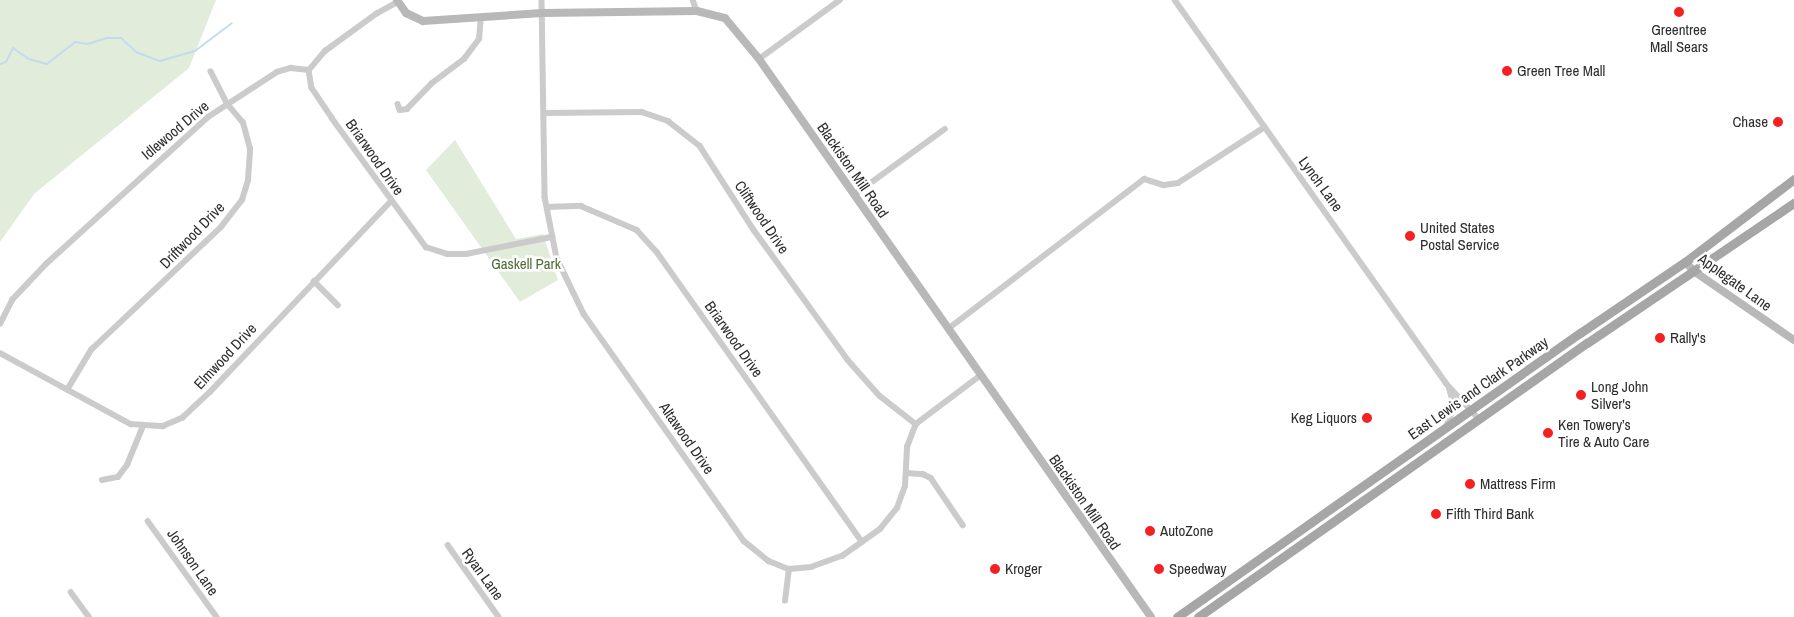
<!DOCTYPE html>
<html>
<head>
<meta charset="utf-8">
<style>
	body { margin:0 }
	#map { position:relative; width:1794px; height:617px; overflow:hidden; background:#fff; font-family:"Archivo Narrow",sans-serif }
	div>[style] { position:absolute }
	.green>* { inset:0; background:#e2ecda }
	.stream>* { height:2px; margin:-1px; padding:0 1px; transform-origin:1px; border-radius:1px; background:#c4dbee }
	.street>* { height:5.5px; margin:-2.75px; padding:0 2.75px; transform-origin:2.75px; border-radius:2.75px; background:#cbcbcb }
	.secondary>* { height:8px; margin:-4px; padding:0 4px; transform-origin:4px; border-radius:4px; background:#b8b8b8 }
	.primary>* { height:9px; margin:-4.5px; padding:0 4.5px; transform-origin:4.5px; border-radius:4.5px; background:#a6a6a6 }
	.dots>* { width:14px; height:14px; translate:-50% -50%; box-sizing:border-box; border:2px solid #fff; border-radius:50% }
	span { translate:-50% -50%; white-space:nowrap; text-align:center; line-height:1.15; -webkit-text-stroke:5px #fff; paint-order:stroke }
	.poi-label { font-size:15px; color:#2e2e2e }
	.left { translate:0 -50%; text-align:left }
	.right { translate:-100% -50%; text-align:right }
	.street-label { font-size:15px; color:#2e2e2e }
	.park-label { font-size:15px; color:#4d6d37 }
</style>
</head>
<body>
<div id="map">
	<div class="green">
		<i style="clip-path:polygon(0 0,216px 0,189px 68px,34px 194px,0 242px)"></i>
		<i style="clip-path:polygon(455px 140px,516px 239px,543px 234px,558px 280px,520px 302px,426px 170px)"></i>
	</div>
	<div class="stream">
		<i style="left:0;top:64px;width:6px;rotate:-18deg"></i>
		<i style="left:6px;top:62px;width:16px;rotate:-63deg"></i>
		<i style="left:13px;top:48px;width:19px;rotate:35deg"></i>
		<i style="left:29px;top:59px;width:19px;rotate:16deg"></i>
		<i style="left:47px;top:64px;width:36px;rotate:-38deg"></i>
		<i style="left:75px;top:42px;width:13px;rotate:9deg"></i>
		<i style="left:88px;top:44px;width:20px;rotate:-18deg"></i>
		<i style="left:107px;top:38px;width:14px"></i>
		<i style="left:121px;top:38px;width:21px;rotate:43deg"></i>
		<i style="left:136px;top:52px;width:26px;rotate:21deg"></i>
		<i style="left:160px;top:61px;width:36px;rotate:-16deg"></i>
		<i style="left:195px;top:51px;width:46px;rotate:-37.1deg"></i>
	</div>
	<div class="street">
		<i style="left:542px;top:0;width:197px;rotate:89.1deg"></i>
		<i style="left:545px;top:197px;width:62px;rotate:78.9deg"></i>
		<i style="left:557px;top:258px;width:62px;rotate:64.3deg"></i>
		<i style="left:584px;top:314px;width:278px;rotate:54.8deg"></i>
		<i style="left:744px;top:541px;width:32px;rotate:39deg"></i>
		<i style="left:769px;top:561px;width:22px;rotate:22deg"></i>
		<i style="left:789px;top:569px;width:22px;rotate:-5deg"></i>
		<i style="left:811px;top:567px;width:33px;rotate:-20deg"></i>
		<i style="left:842px;top:556px;width:47px;rotate:-35.4deg"></i>
		<i style="left:880px;top:529px;width:27px;rotate:-51deg"></i>
		<i style="left:897px;top:508px;width:23px;rotate:-70deg"></i>
		<i style="left:905px;top:486px;width:39px;rotate:-87deg"></i>
		<i style="left:907px;top:447px;width:25px;rotate:-69deg"></i>
		<i style="left:916px;top:424px;width:81px;rotate:-37deg"></i>
		<i style="left:693px;top:0;width:12px;rotate:70deg"></i>
		<i style="left:1175px;top:0;width:469px;rotate:54.7deg"></i>
		<i style="left:1446px;top:383px;width:50px;rotate:47.4deg"></i>
		<i style="left:759px;top:59px;width:100px;rotate:-36.1deg"></i>
		<i style="left:309px;top:70px;width:18px;rotate:81deg"></i>
		<i style="left:312px;top:88px;width:36px;rotate:56deg"></i>
		<i style="left:332px;top:118px;width:160px;rotate:53.9deg"></i>
		<i style="left:426px;top:247px;width:22px;rotate:18deg"></i>
		<i style="left:447px;top:254px;width:19px"></i>
		<i style="left:466px;top:254px;width:88px;rotate:-11.2deg"></i>
		<i style="left:398px;top:104px;width:6px;rotate:72deg"></i>
		<i style="left:400px;top:110px;width:7px;rotate:-8deg"></i>
		<i style="left:407px;top:109px;width:35px;rotate:-46deg"></i>
		<i style="left:431px;top:84px;width:41px;rotate:-37.1deg"></i>
		<i style="left:464px;top:59px;width:25px;rotate:-53deg"></i>
		<i style="left:479px;top:39px;width:21px;rotate:-85deg"></i>
		<i style="left:544px;top:113px;width:98px;rotate:-0.6deg"></i>
		<i style="left:642px;top:112px;width:28px;rotate:19deg"></i>
		<i style="left:668px;top:121px;width:41px;rotate:38deg"></i>
		<i style="left:700px;top:146px;width:100px;rotate:57.3deg"></i>
		<i style="left:754px;top:230px;width:160px;rotate:54.1deg"></i>
		<i style="left:848px;top:360px;width:48px;rotate:48.4deg"></i>
		<i style="left:880px;top:396px;width:46px;rotate:37.9deg"></i>
		<i style="left:854px;top:195px;width:112px;rotate:-36deg"></i>
		<i style="left:547px;top:207px;width:34px;rotate:-2deg"></i>
		<i style="left:581px;top:206px;width:61px;rotate:23.2deg"></i>
		<i style="left:637px;top:230px;width:30px;rotate:48deg"></i>
		<i style="left:657px;top:252px;width:355px;rotate:54.7deg"></i>
		<i style="left:314px;top:281px;width:34px;rotate:45deg"></i>
		<i style="left:0;top:324px;width:27px;rotate:-63deg"></i>
		<i style="left:12px;top:300px;width:50px;rotate:-46.6deg"></i>
		<i style="left:46px;top:264px;width:219px;rotate:-42.2deg"></i>
		<i style="left:208px;top:117px;width:82px;rotate:-33.1deg"></i>
		<i style="left:277px;top:72px;width:15px;rotate:-16deg"></i>
		<i style="left:291px;top:68px;width:18px;rotate:6deg"></i>
		<i style="left:309px;top:70px;width:25px;rotate:-50deg"></i>
		<i style="left:325px;top:51px;width:63px;rotate:-36deg"></i>
		<i style="left:376px;top:14px;width:25px;rotate:-29deg"></i>
		<i style="left:948px;top:329px;width:247px;rotate:-37.4deg"></i>
		<i style="left:1144px;top:179px;width:21px;rotate:17deg"></i>
		<i style="left:1164px;top:185px;width:14px;rotate:-8deg"></i>
		<i style="left:1178px;top:183px;width:103px;rotate:-32.8deg"></i>
		<i style="left:0;top:353px;width:149px;rotate:28.5deg"></i>
		<i style="left:131px;top:424px;width:32px;rotate:4deg"></i>
		<i style="left:163px;top:426px;width:21px;rotate:-23deg"></i>
		<i style="left:182px;top:418px;width:38px;rotate:-43deg"></i>
		<i style="left:210px;top:392px;width:263px;rotate:-46.5deg"></i>
		<i style="left:67px;top:390px;width:47px;rotate:-59deg"></i>
		<i style="left:91px;top:350px;width:179px;rotate:-43.4deg"></i>
		<i style="left:221px;top:227px;width:34px;rotate:-52deg"></i>
		<i style="left:242px;top:200px;width:21px;rotate:-73deg"></i>
		<i style="left:248px;top:180px;width:31px;rotate:-86deg"></i>
		<i style="left:250px;top:149px;width:27px;rotate:-105deg"></i>
		<i style="left:243px;top:123px;width:25px;rotate:-130deg"></i>
		<i style="left:227px;top:104px;width:36px;rotate:-117deg"></i>
		<i style="left:1447px;top:425px;width:20px;rotate:-70deg"></i>
		<i style="left:1454px;top:406px;width:18px;rotate:-106deg"></i>
		<i style="left:907px;top:473px;width:16px;rotate:4deg"></i>
		<i style="left:923px;top:474px;width:9px;rotate:27deg"></i>
		<i style="left:931px;top:478px;width:57px;rotate:55.8deg"></i>
		<i style="left:102px;top:480px;width:16px;rotate:-11deg"></i>
		<i style="left:118px;top:477px;width:15px;rotate:-53deg"></i>
		<i style="left:127px;top:465px;width:42px;rotate:-67.7deg"></i>
		<i style="left:148px;top:521px;width:118px;rotate:54.3deg"></i>
		<i style="left:448px;top:545px;width:88px;rotate:54.7deg"></i>
		<i style="left:71px;top:592px;width:31px;rotate:54deg"></i>
		<i style="left:785px;top:601px;width:32px;rotate:-83deg"></i>
	</div>
	<div class="secondary">
		<i style="left:397px;top:0;width:16px;rotate:55deg"></i>
		<i style="left:406px;top:13px;width:19px;rotate:25deg"></i>
		<i style="left:423px;top:21px;width:119px;rotate:-3.8deg"></i>
		<i style="left:542px;top:13px;width:155px;rotate:-0.7deg"></i>
		<i style="left:697px;top:11px;width:29px;rotate:14deg"></i>
		<i style="left:725px;top:18px;width:53px;rotate:50.3deg"></i>
		<i style="left:759px;top:59px;width:682px;rotate:54.91deg"></i>
		<i style="left:1685px;top:262px;width:14px;rotate:45deg"></i>
		<i style="left:1695px;top:272px;width:120px;rotate:34.5deg"></i>
	</div>
	<div class="primary">
		<i style="left:1177px;top:617px;width:493px;rotate:-35.2deg"></i>
		<i style="left:1580px;top:333px;width:127px;rotate:-34.1deg"></i>
		<i style="left:1685px;top:262px;width:137px;rotate:-37.3deg"></i>
		<i style="left:1198px;top:617px;width:476px;rotate:-35.2deg"></i>
		<i style="left:1587px;top:343px;width:250px;rotate:-34.1deg"></i>
	</div>
	<div class="dots">
		<i style="left:1679px;top:12px;background:#f42022"></i>
		<i style="left:1507px;top:71px;background:#f42022"></i>
		<i style="left:1778px;top:122px;background:#f42022"></i>
		<i style="left:1410px;top:236px;background:#f42022"></i>
		<i style="left:1660px;top:338px;background:#f42022"></i>
		<i style="left:1581px;top:395px;background:#f42022"></i>
		<i style="left:1367px;top:418px;background:#f42022"></i>
		<i style="left:1548px;top:433px;background:#f42022"></i>
		<i style="left:1470px;top:484px;background:#f42022"></i>
		<i style="left:1436px;top:514px;background:#f42022"></i>
		<i style="left:1150px;top:531px;background:#f42022"></i>
		<i style="left:995px;top:569px;background:#f42022"></i>
		<i style="left:1159px;top:569px;background:#f42022"></i>
	</div>
	<div class="poi-label">
		<span style="left:1679px;top:38px">Greentree<br>Mall Sears</span>
		<span class="left" style="left:1517px;top:71px">Green Tree Mall</span>
		<span class="right" style="left:1768px;top:122px">Chase</span>
		<span class="left" style="left:1420px;top:236px">United States<br>Postal Service</span>
		<span class="left" style="left:1670px;top:338px">Rally's</span>
		<span class="left" style="left:1591px;top:395px">Long John<br>Silver's</span>
		<span class="right" style="left:1357px;top:418px">Keg Liquors</span>
		<span class="left" style="left:1558px;top:433px">Ken Towery’s<br>Tire &amp; Auto Care</span>
		<span class="left" style="left:1480px;top:484px">Mattress Firm</span>
		<span class="left" style="left:1446px;top:514px">Fifth Third Bank</span>
		<span class="left" style="left:1160px;top:531px">AutoZone</span>
		<span class="left" style="left:1005px;top:569px">Kroger</span>
		<span class="left" style="left:1169px;top:569px">Speedway</span>
	</div>
	<div class="street-label">
		<span style="left:175px;top:130px;rotate:-40deg">Idlewood Drive</span>
		<span style="left:375px;top:157px;rotate:55deg">Briarwood Drive</span>
		<span style="left:853px;top:170px;rotate:55deg">Blackiston Mill Road</span>
		<span style="left:1321px;top:184px;rotate:54deg">Lynch Lane</span>
		<span style="left:762px;top:217px;rotate:56deg">Cliftwood Drive</span>
		<span style="left:192px;top:235px;rotate:-46deg">Driftwood Drive</span>
		<span style="left:1735px;top:282px;rotate:36deg">Applegate Lane</span>
		<span style="left:734px;top:339px;rotate:55deg">Briarwood Drive</span>
		<span style="left:225px;top:356px;rotate:-47deg">Elmwood Drive</span>
		<span style="left:1478px;top:388px;rotate:-35deg">East Lewis and Clark Parkway</span>
		<span style="left:687px;top:438px;rotate:55deg">Altawood Drive</span>
		<span style="left:1085px;top:502px;rotate:55deg">Blackiston Mill Road</span>
		<span style="left:193px;top:562px;rotate:55deg">Johnson Lane</span>
		<span style="left:483px;top:574px;rotate:54deg">Ryan Lane</span>
	</div>
	<div class="park-label">
		<span style="left:526px;top:264px">Gaskell Park</span>
	</div>
</div>
</body>
</html>
